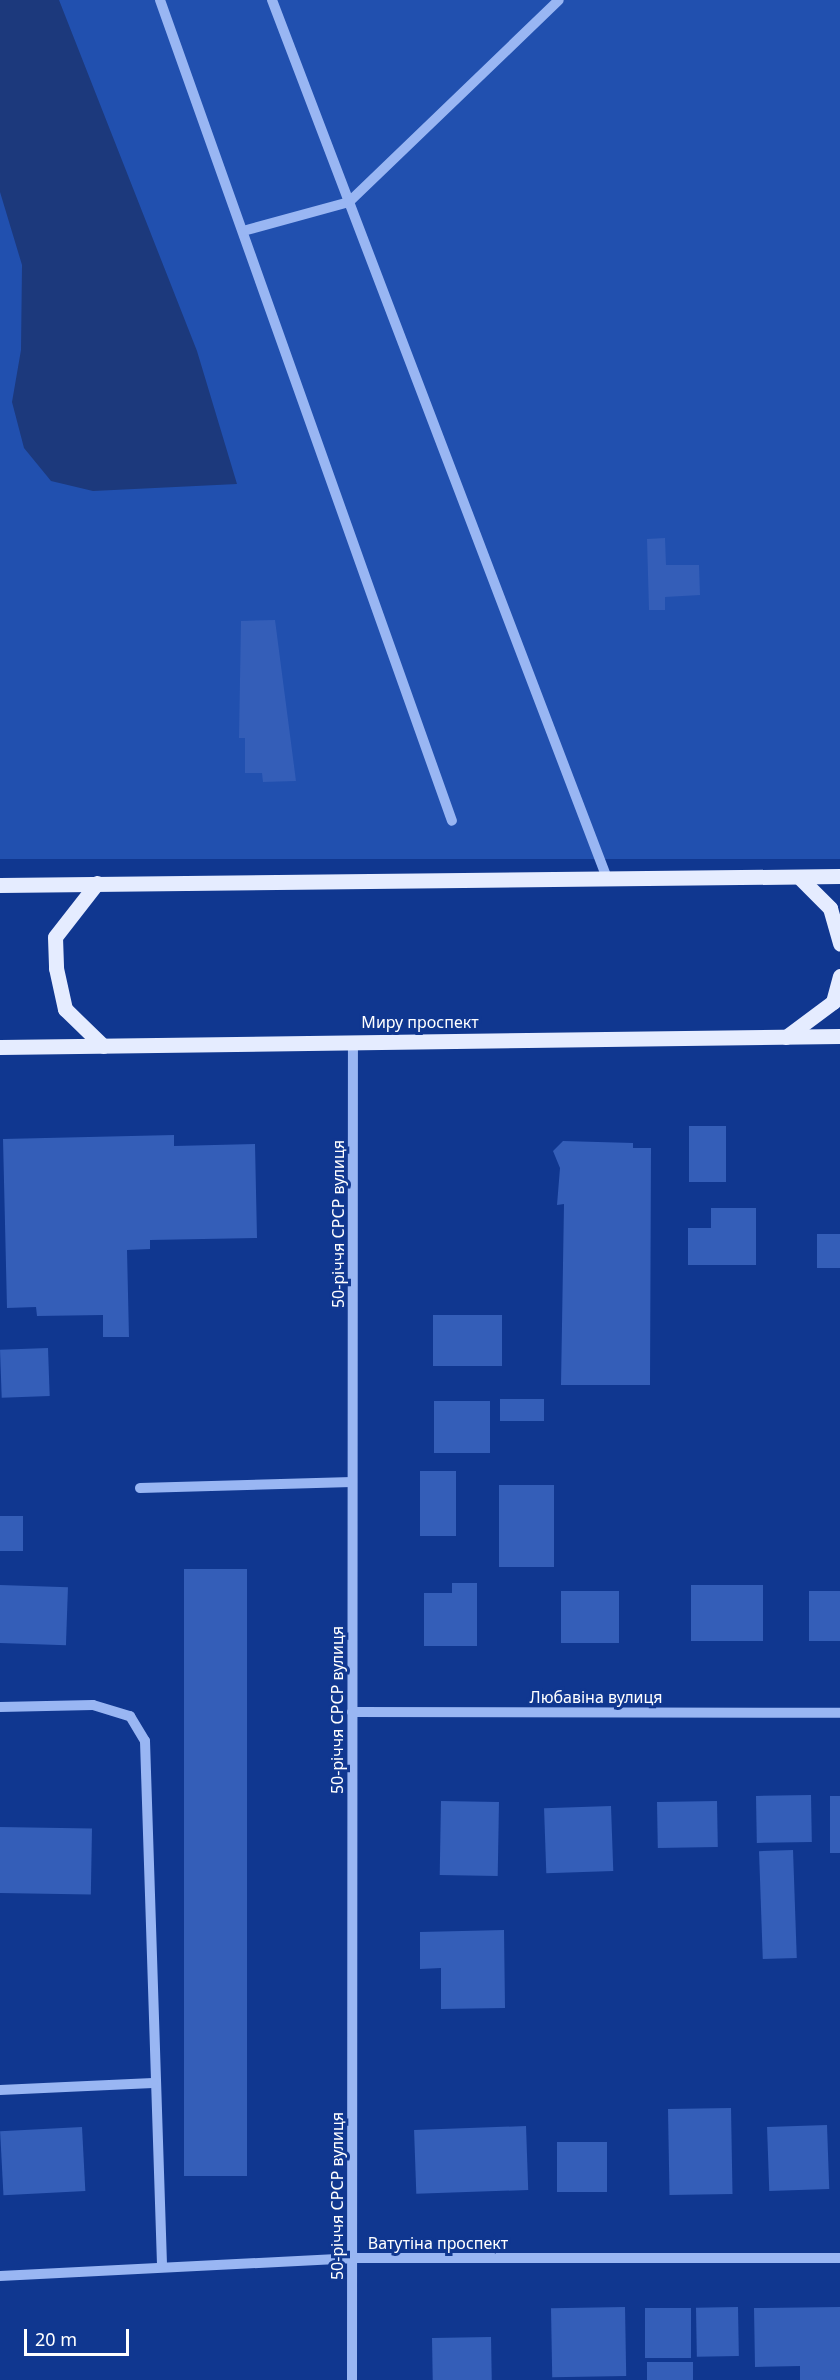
<!DOCTYPE html>
<html>
<head>
<meta charset="utf-8">
<style>
	body { margin:0 }
	#map { position:relative; width:840px; height:2380px; overflow:hidden; background:#103790; font-family:"Noto Sans",sans-serif }
	div>[style] { position:absolute }
	.green>* { inset:0; background:#2150af; transform-origin:0 0 }
	.water>* { inset:0; background:#1c397c }
	.building>* { inset:0; background:#345eb8; transform-origin:0 0 }
	.minor>* { height:10px; margin:-5px; padding:0 5px; transform-origin:5px; border-radius:5px; background:#99b6f3 }
	.major>* { height:15px; margin:-7.5px; padding:0 7.5px; transform-origin:7.5px; border-radius:7.5px; background:#e5ecff }
	span { translate:-50% -50%; white-space:nowrap; text-align:center; line-height:1.15; -webkit-text-stroke:6px #103790; paint-order:stroke }
	.street-label { font-size:16px; color:#fff }
	.scale { position:absolute; left:24px; top:2329px; width:105px; height:27px; box-sizing:border-box; border:3px solid #fff; border-top:0; padding-left:8px; font-size:18px; line-height:21px; white-space:nowrap; color:#fff; -webkit-text-stroke:4px #103790; paint-order:stroke }
</style>
</head>
<body>
<div id="map">
	<div class="green">
		<i style="left:0;top:0;width:840px;height:859px"></i>
	</div>
	<div class="water">
		<i style="clip-path:polygon(0 0,59px 0,197px 351px,237px 484px,93px 491px,51px 481px,24px 448px,12px 402px,21px 350px,22px 265px,0 192px)"></i>
	</div>
	<div class="building">
		<i style="clip-path:polygon(665px 538px,666px 565px,699px 565px,700px 595px,665px 597px,665px 610px,649px 610px,647px 539px)"></i>
		<i style="clip-path:polygon(275px 620px,296px 781px,263px 782px,262px 773px,245px 773px,245px 738px,239px 738px,241px 621px)"></i>
		<i style="left:689px;top:1126px;width:37px;height:56px"></i>
		<i style="clip-path:polygon(174px 1135px,174px 1146px,255px 1144px,257px 1238px,150px 1240px,150px 1249px,127px 1250px,129px 1337px,103px 1337px,103px 1315px,37px 1316px,36px 1307px,7px 1308px,3px 1139px)"></i>
		<i style="clip-path:polygon(563px 1141px,633px 1143px,633px 1148px,651px 1148px,650px 1385px,561px 1385px,564px 1204px,557px 1205px,560px 1168px,553px 1151px)"></i>
		<i style="clip-path:polygon(711px 1208px,756px 1208px,756px 1265px,688px 1265px,688px 1228px,711px 1228px)"></i>
		<i style="left:817px;top:1234px;width:23px;height:34px"></i>
		<i style="left:502px;top:1315px;width:51px;height:69px;rotate:90deg"></i>
		<i style="left:48px;top:1348px;width:48px;height:48px;rotate:88deg"></i>
		<i style="left:500px;top:1399px;width:44px;height:22px"></i>
		<i style="left:434px;top:1401px;width:56px;height:52px"></i>
		<i style="left:420px;top:1471px;width:36px;height:65px"></i>
		<i style="left:499px;top:1485px;width:55px;height:82px"></i>
		<i style="left:0;top:1516px;width:23px;height:35px"></i>
		<i style="left:184px;top:1569px;width:63px;height:607px"></i>
		<i style="clip-path:polygon(452px 1583px,477px 1583px,477px 1646px,424px 1646px,424px 1593px,452px 1593px)"></i>
		<i style="left:0;top:1585px;width:68px;height:58px;rotate:2deg"></i>
		<i style="left:691px;top:1585px;width:72px;height:56px"></i>
		<i style="left:561px;top:1591px;width:58px;height:52px"></i>
		<i style="left:809px;top:1591px;width:31px;height:50px"></i>
		<i style="left:811px;top:1795px;width:47px;height:55px;rotate:89deg"></i>
		<i style="left:830px;top:1796px;width:10px;height:57px"></i>
		<i style="left:441px;top:1801px;width:58px;height:74px;rotate:1deg"></i>
		<i style="left:717px;top:1801px;width:46px;height:60px;rotate:89deg"></i>
		<i style="left:611px;top:1806px;width:65px;height:67px;rotate:88deg"></i>
		<i style="left:0;top:1827px;width:92px;height:66px;rotate:1deg"></i>
		<i style="left:793px;top:1850px;width:108px;height:34px;rotate:88deg"></i>
		<i style="clip-path:polygon(504px 1930px,505px 2008px,441px 2009px,441px 1968px,420px 1969px,420px 1932px)"></i>
		<i style="left:731px;top:2108px;width:86px;height:63px;rotate:89deg"></i>
		<i style="left:827px;top:2125px;width:64px;height:60px;rotate:88deg"></i>
		<i style="left:526px;top:2126px;width:64px;height:112px;rotate:88deg"></i>
		<i style="left:82px;top:2127px;width:64px;height:82px;rotate:87deg"></i>
		<i style="left:557px;top:2142px;width:50px;height:50px"></i>
		<i style="left:625px;top:2307px;width:69px;height:74px;rotate:89deg"></i>
		<i style="left:738px;top:2307px;width:49px;height:42px;rotate:89deg"></i>
		<i style="clip-path:polygon(840px 2307px,840px 2380px,800px 2380px,800px 2366px,755px 2367px,754px 2308px)"></i>
		<i style="left:645px;top:2308px;width:46px;height:50px"></i>
		<i style="left:491px;top:2337px;width:43px;height:59px;rotate:89deg"></i>
		<i style="left:693px;top:2362px;width:18px;height:46px;rotate:90deg"></i>
	</div>
	<div class="minor">
		<i style="left:160px;top:0;width:871px;rotate:70.42deg"></i>
		<i style="left:272px;top:0;width:940px;rotate:69.12deg"></i>
		<i style="left:243px;top:231px;width:110px;rotate:-15.3deg"></i>
		<i style="left:349px;top:202px;width:291px;rotate:-43.9deg"></i>
		<i style="left:140px;top:1488px;width:212px;rotate:-1.6deg"></i>
		<i style="left:0;top:1707px;width:93px;rotate:-1.2deg"></i>
		<i style="left:93px;top:1705px;width:39px;rotate:17deg"></i>
		<i style="left:130px;top:1716px;width:29px;rotate:59deg"></i>
		<i style="left:145px;top:1741px;width:524px;rotate:88.14deg"></i>
		<i style="left:352px;top:1712px;width:488px;rotate:0.1deg"></i>
		<i style="left:0;top:2090px;width:153px;rotate:-2.6deg"></i>
		<i style="left:0;top:2276px;width:352px;rotate:-2.9deg"></i>
		<i style="left:352px;top:2258px;width:488px"></i>
		<i style="left:352px;top:2380px;width:1339px;rotate:-89.96deg"></i>
	</div>
	<div class="major">
		<i style="left:799px;top:877px;width:44px;rotate:45deg"></i>
		<i style="left:830px;top:908px;width:37px;rotate:74deg"></i>
		<i style="left:97px;top:883px;width:68px;rotate:127.9deg"></i>
		<i style="left:55px;top:937px;width:31px;rotate:88deg"></i>
		<i style="left:56px;top:968px;width:42px;rotate:77.6deg"></i>
		<i style="left:65px;top:1009px;width:53px;rotate:44.2deg"></i>
		<i style="left:0;top:885px;width:840px;rotate:-0.61deg"></i>
		<i style="left:786px;top:1037px;width:59px;rotate:-36.7deg"></i>
		<i style="left:833px;top:1002px;width:27px;rotate:-75deg"></i>
		<i style="left:0;top:1047px;width:840px;rotate:-0.75deg"></i>
	</div>
	<div class="street-label">
		<span style="left:420px;top:1022px">Миру проспект</span>
		<span style="left:338px;top:1224px;rotate:-90deg">50-річчя СРСР вулиця</span>
		<span style="left:596px;top:1697px">Любавіна вулиця</span>
		<span style="left:337px;top:1710px;rotate:-90deg">50-річчя СРСР вулиця</span>
		<span style="left:337px;top:2196px;rotate:-90deg">50-річчя СРСР вулиця</span>
		<span style="left:438px;top:2243px">Ватутіна проспект</span>
	</div>
	<div class="scale">20 m</div>
</div>
</body>
</html>
